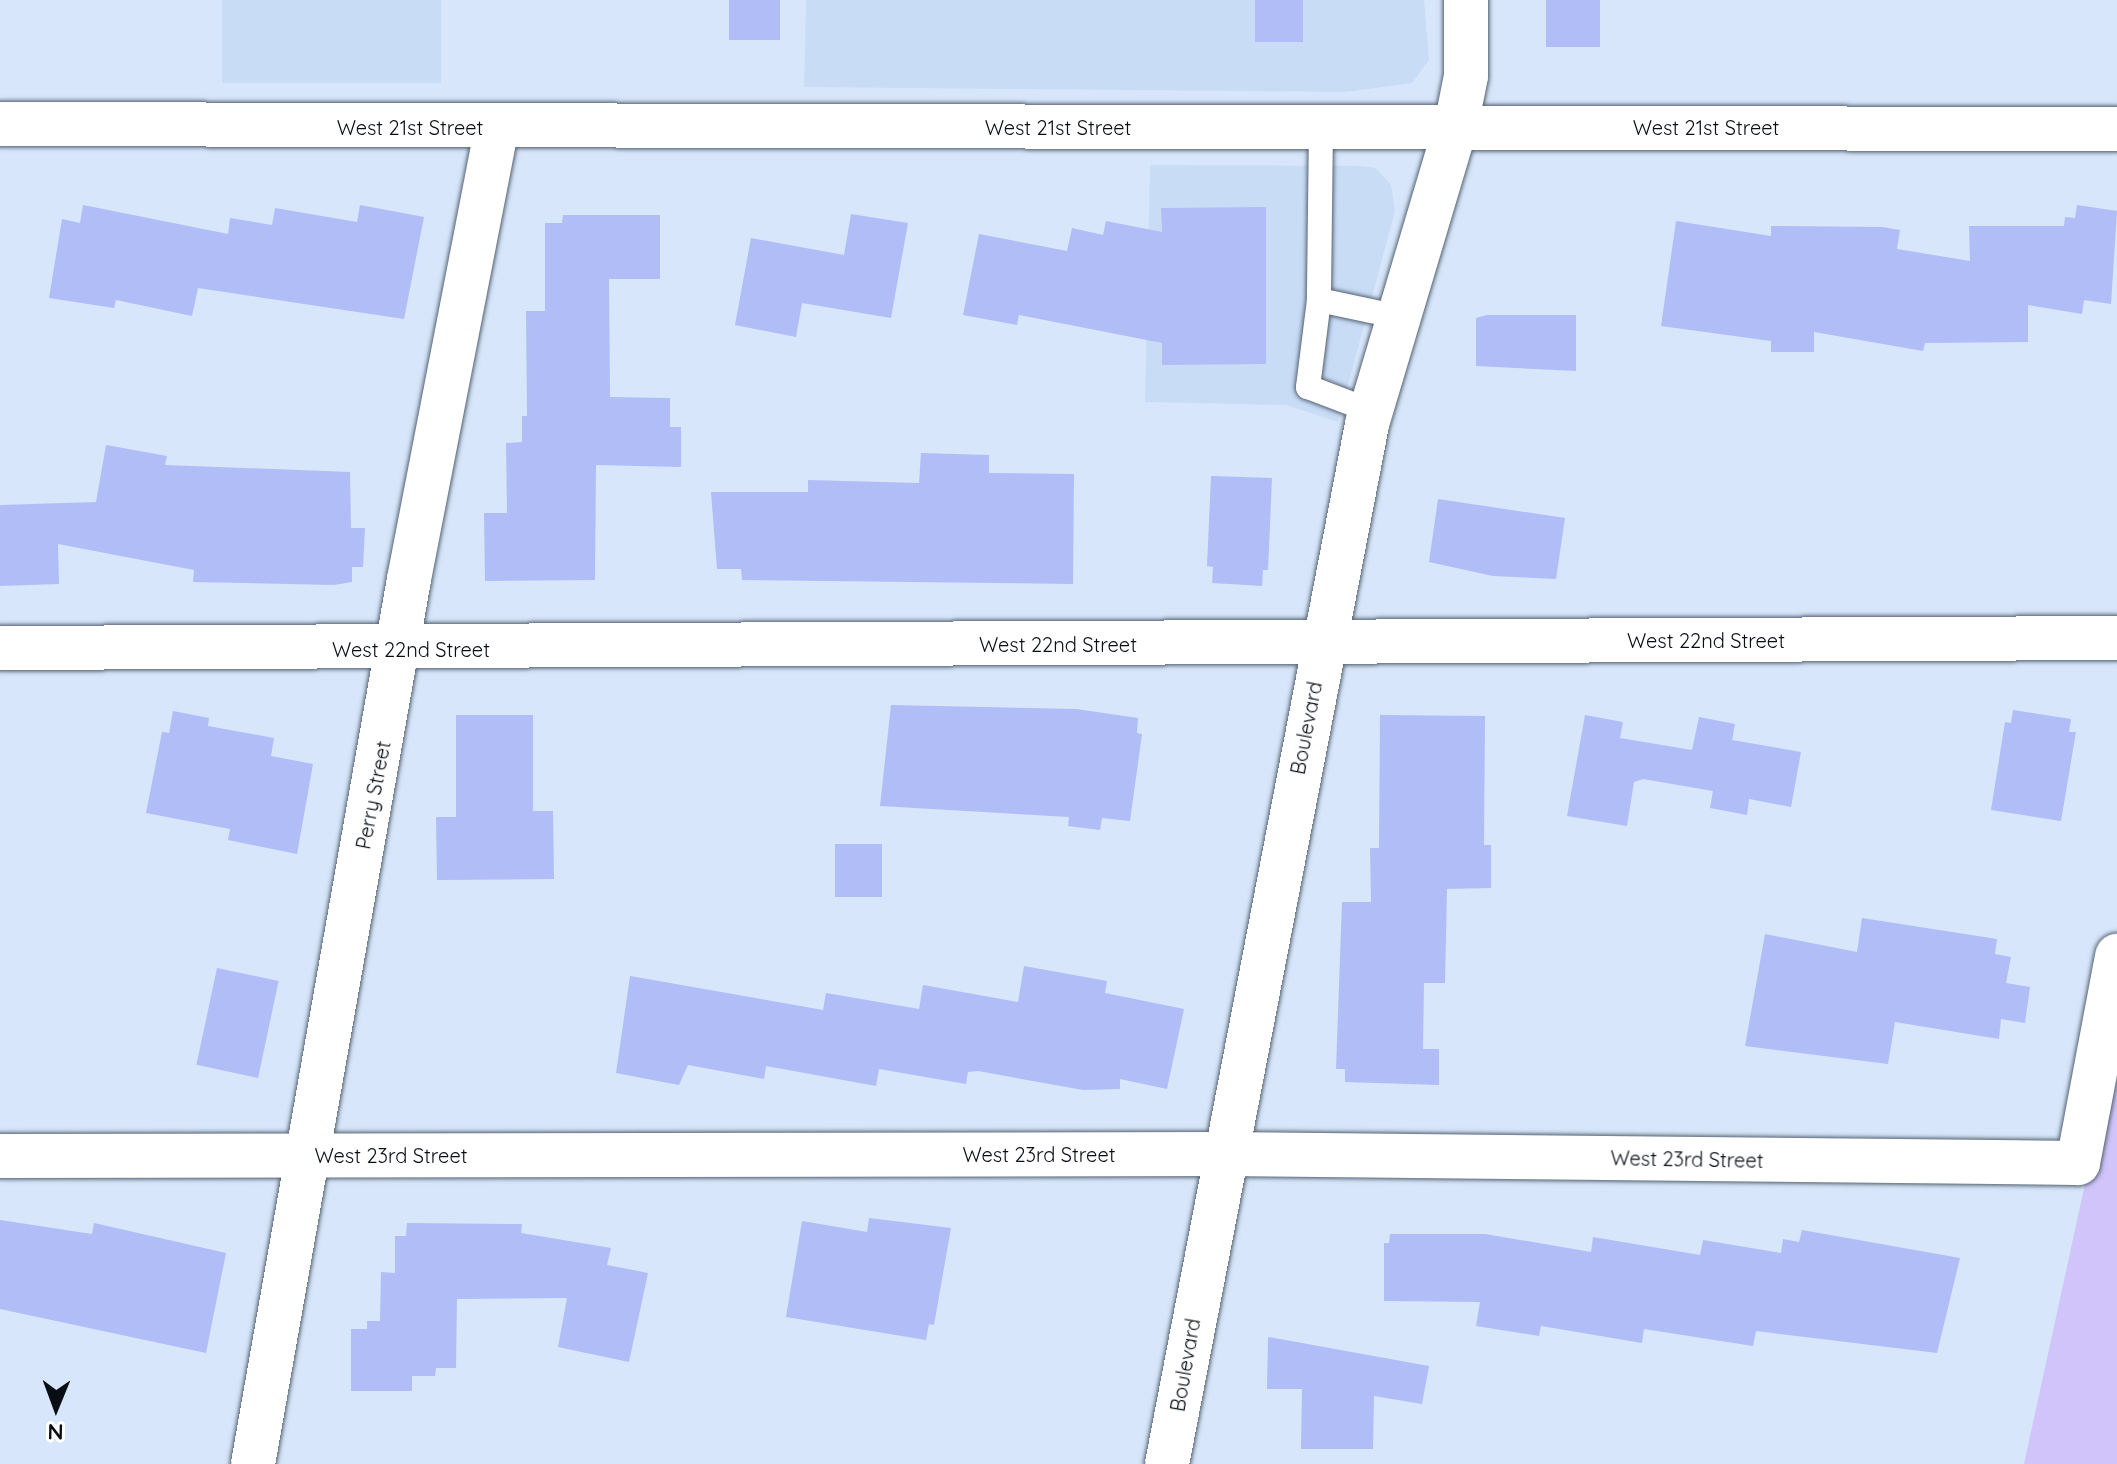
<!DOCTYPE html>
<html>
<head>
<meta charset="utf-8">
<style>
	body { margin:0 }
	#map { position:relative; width:2117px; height:1464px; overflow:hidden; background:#d7e6fa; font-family:Quicksand,sans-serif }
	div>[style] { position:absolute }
	.built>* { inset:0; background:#c8dcf6; transform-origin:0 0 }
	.green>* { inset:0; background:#d1c4fb }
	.building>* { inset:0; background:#b1bdf7; transform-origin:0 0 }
	.roads { filter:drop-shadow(0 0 2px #556273) drop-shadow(0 0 2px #556273) }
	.lane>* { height:24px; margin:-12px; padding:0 12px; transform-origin:12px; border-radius:12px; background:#fff }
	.street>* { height:44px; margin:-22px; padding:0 22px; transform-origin:22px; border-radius:22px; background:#fff }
	.secondary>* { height:44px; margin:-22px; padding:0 22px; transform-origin:22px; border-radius:22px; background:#fff }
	span { translate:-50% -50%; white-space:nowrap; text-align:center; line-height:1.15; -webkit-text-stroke:8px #fff; paint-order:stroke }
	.street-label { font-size:20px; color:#090e15 }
	.north { position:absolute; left:16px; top:1368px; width:80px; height:80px; -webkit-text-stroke:6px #fff; paint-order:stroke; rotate:181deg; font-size:22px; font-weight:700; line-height:32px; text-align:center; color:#090e15 }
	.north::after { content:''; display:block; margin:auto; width:28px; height:36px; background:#090e15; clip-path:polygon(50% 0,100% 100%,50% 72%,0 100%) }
</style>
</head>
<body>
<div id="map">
	<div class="built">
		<i style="left:222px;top:0;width:219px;height:83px"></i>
		<i style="clip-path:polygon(806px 0,1424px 0,1429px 60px,1412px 83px,1345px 92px,804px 87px)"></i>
		<i style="clip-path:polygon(1150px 165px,1358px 166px,1376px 168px,1391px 185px,1395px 211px,1338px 422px,1286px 405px,1145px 402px)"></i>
	</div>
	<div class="green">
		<i style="clip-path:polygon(2117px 1016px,2117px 1464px,2024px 1464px,2085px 1184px)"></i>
	</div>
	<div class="building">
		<i style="left:729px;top:0;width:51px;height:40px"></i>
		<i style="left:1255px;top:0;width:48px;height:42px"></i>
		<i style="left:1546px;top:0;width:54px;height:47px"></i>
		<i style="clip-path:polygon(83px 205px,228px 234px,230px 218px,272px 225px,275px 208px,357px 222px,360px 205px,424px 217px,404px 319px,198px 288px,192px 316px,116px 300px,114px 308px,49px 298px,62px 219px,80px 223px)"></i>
		<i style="clip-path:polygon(2077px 205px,2117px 211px,2111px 304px,2084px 300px,2082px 314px,2028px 305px,2028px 342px,1925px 343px,1923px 351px,1814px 332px,1814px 352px,1771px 352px,1771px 341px,1661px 326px,1676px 221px,1771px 236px,1771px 226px,1882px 227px,1900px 230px,1897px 249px,1970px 261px,1969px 226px,2064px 226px,2065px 217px,2075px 218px)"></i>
		<i style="clip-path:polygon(1266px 207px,1266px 364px,1162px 365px,1162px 343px,1019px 315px,1017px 325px,963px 315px,979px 234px,1067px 251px,1072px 228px,1103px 235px,1106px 221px,1162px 232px,1161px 208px)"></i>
		<i style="clip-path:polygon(851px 214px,908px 223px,891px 318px,802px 303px,796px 337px,735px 325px,751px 238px,844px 255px)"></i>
		<i style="clip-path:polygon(563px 215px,660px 215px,660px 279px,609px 279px,610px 397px,670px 398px,670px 427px,681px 427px,681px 467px,596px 465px,595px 580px,485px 581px,484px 513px,507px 513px,506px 443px,522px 442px,522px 416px,527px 416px,526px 311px,545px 311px,545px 223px,562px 223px)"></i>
		<i style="clip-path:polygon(1487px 315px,1576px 315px,1576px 371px,1476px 366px,1476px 318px)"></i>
		<i style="clip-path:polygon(106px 445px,167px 456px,165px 465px,350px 472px,351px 528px,365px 528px,363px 567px,352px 567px,352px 582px,334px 585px,193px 582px,194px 570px,58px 544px,59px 584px,0 586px,0 505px,96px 502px)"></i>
		<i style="clip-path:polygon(921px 453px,989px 455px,989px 473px,1074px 474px,1073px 584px,742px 580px,741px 569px,717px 569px,711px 492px,808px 492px,808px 480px,919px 483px)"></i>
		<i style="clip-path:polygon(1211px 476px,1272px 478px,1268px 570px,1263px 570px,1262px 586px,1212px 583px,1213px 567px,1207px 566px)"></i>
		<i style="clip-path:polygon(1438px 499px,1565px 518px,1556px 579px,1493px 576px,1429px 562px)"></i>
		<i style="clip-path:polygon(891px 705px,1076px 709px,1138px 718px,1137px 733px,1142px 734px,1130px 821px,1102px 818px,1100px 830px,1068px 826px,1069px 817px,880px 806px)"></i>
		<i style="clip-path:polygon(2013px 710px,2071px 719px,2069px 732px,2076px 732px,2061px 821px,1991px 810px,2005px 722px,2011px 723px)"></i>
		<i style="clip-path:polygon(173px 711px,209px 718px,208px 726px,274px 738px,271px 756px,313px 764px,297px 854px,228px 840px,230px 829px,146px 813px,162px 732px,169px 733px)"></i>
		<i style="clip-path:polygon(456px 715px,533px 715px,533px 811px,553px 811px,554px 879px,437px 880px,436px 817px,456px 817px)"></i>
		<i style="clip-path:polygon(1380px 715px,1485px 716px,1484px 845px,1491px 845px,1491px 888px,1447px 889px,1445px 983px,1424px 983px,1423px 1049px,1439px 1049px,1439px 1085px,1345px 1082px,1345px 1069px,1336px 1069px,1342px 902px,1371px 902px,1370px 848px,1379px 848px)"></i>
		<i style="clip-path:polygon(1585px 715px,1623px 722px,1620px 738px,1692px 750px,1699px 717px,1735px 724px,1732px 740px,1801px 752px,1791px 807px,1749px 799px,1747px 815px,1710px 808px,1713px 791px,1643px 779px,1634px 782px,1627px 826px,1567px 816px)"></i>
		<i style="left:835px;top:844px;width:47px;height:53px"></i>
		<i style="clip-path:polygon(1862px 918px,1997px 939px,1995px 954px,2011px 957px,2006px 983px,2030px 987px,2025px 1023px,2001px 1019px,1999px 1039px,1895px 1022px,1888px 1064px,1745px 1046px,1765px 934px,1857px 952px)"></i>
		<i style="clip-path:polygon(1024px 966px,1107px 981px,1105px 993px,1184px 1009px,1167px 1089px,1120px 1079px,1120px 1089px,1083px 1090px,978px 1071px,968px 1072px,966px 1084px,879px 1069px,876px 1086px,766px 1066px,764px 1079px,688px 1065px,679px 1085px,616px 1073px,630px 976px,823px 1010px,826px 993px,919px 1009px,923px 985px,1018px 1002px)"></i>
		<i style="left:217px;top:968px;width:63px;height:99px;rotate:12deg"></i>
		<i style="clip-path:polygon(869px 1218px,951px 1228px,934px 1325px,929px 1324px,926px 1340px,786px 1317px,802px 1221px,867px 1232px)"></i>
		<i style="clip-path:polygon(0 1220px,92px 1234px,94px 1223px,226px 1253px,206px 1353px,0 1309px)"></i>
		<i style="clip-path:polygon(407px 1223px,522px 1224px,521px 1233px,611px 1248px,607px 1265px,648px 1273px,629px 1362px,558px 1347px,567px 1298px,457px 1299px,456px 1368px,436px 1368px,435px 1376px,412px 1376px,412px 1391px,351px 1391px,351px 1329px,367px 1329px,367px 1321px,380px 1321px,381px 1272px,395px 1273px,395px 1236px,406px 1236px)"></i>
		<i style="clip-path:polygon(1802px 1230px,1960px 1258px,1937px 1353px,1756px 1331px,1753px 1346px,1644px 1329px,1642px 1343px,1541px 1326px,1539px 1336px,1476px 1326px,1480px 1302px,1384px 1301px,1384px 1243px,1389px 1243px,1390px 1234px,1485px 1234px,1591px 1252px,1593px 1237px,1700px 1255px,1703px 1240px,1781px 1253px,1783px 1239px,1799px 1242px)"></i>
		<i style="clip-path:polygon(1268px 1337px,1429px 1366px,1422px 1404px,1374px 1396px,1373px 1449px,1301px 1449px,1302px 1389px,1267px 1389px)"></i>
	</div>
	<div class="roads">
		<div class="lane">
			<i style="left:1321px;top:127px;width:173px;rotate:90.7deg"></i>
			<i style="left:1319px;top:300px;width:82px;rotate:12deg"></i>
			<i style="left:1319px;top:300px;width:88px;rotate:97.2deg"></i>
			<i style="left:1308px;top:387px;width:67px;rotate:20.9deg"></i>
		</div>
		<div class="street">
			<i style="left:0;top:648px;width:2117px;rotate:-0.27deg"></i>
			<i style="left:0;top:1156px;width:1224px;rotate:-0.09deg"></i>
			<i style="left:1224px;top:1154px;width:854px;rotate:0.6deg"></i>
			<i style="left:2078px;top:1163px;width:211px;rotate:-79.3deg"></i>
			<i style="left:253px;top:1464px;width:899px;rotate:-80deg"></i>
			<i style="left:409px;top:579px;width:460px;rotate:-79deg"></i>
		</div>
		<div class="secondary">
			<i style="left:0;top:124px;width:2117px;rotate:0.14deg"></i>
			<i style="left:1167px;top:1464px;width:1059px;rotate:-79.11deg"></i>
			<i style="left:1367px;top:424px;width:311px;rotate:-73.4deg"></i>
			<i style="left:1456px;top:126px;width:51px;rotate:-78.7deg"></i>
			<i style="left:1466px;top:76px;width:76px;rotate:-90deg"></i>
		</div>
	</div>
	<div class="street-label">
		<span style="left:410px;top:127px">West 21st Street</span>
		<span style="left:1058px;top:127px">West 21st Street</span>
		<span style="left:1706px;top:127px">West 21st Street</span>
		<span style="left:1706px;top:640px">West 22nd Street</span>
		<span style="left:1058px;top:644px">West 22nd Street</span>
		<span style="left:411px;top:649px">West 22nd Street</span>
		<span style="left:1306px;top:728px;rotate:-79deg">Boulevard</span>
		<span style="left:373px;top:795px;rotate:-79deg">Perry Street</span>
		<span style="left:1039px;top:1154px">West 23rd Street</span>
		<span style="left:391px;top:1155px">West 23rd Street</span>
		<span style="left:1687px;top:1159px;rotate:1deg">West 23rd Street</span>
		<span style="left:1185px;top:1365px;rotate:-80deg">Boulevard</span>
	</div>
	<div class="north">N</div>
</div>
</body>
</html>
